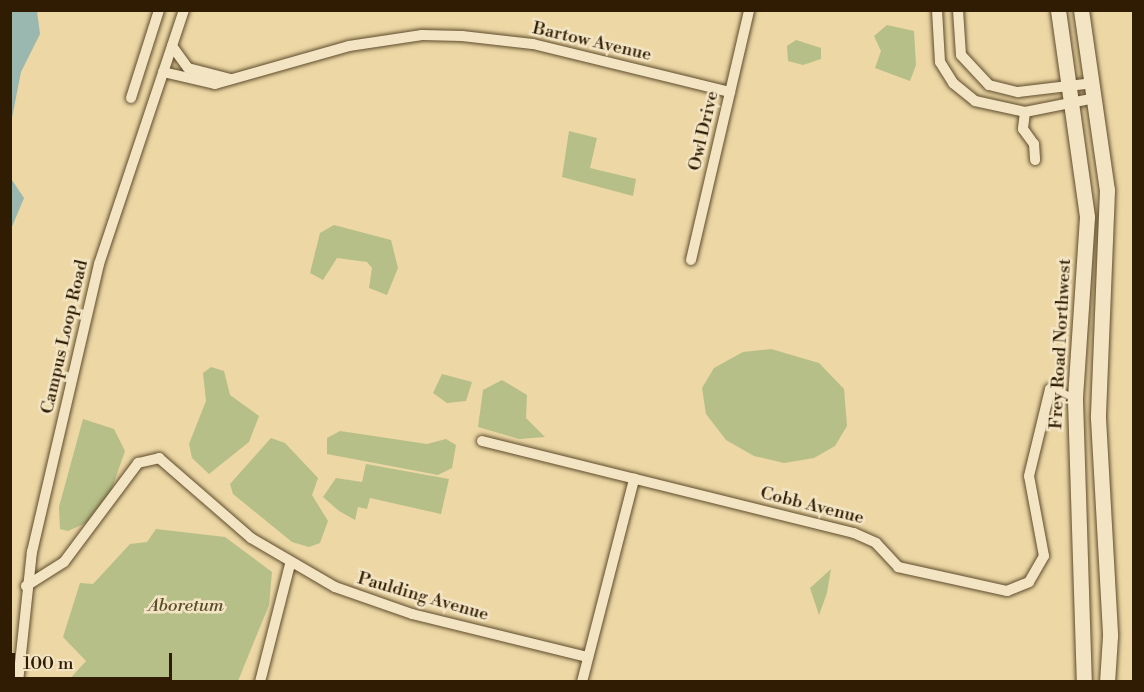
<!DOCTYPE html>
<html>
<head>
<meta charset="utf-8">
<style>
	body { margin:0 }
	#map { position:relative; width:1144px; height:692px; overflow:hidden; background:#ecd7a5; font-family:"Libre Bodoni",serif }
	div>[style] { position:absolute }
	.green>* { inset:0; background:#b6bf88 }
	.water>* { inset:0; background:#9ab8af }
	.roads { filter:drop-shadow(0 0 2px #5e4b2b) drop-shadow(0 0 2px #5e4b2b) }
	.minor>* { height:10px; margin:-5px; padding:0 5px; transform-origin:5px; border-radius:5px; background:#f3e5c4 }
	.secondary>* { height:15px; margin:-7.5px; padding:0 7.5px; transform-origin:7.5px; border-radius:7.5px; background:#f3e5c4 }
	span { translate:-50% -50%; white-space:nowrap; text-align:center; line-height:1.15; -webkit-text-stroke:5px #f3e5c4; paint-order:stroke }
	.street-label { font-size:18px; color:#2f1c02 }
	.park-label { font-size:18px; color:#584d2a; font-style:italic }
	.frame { position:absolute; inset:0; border:12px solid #2f1c02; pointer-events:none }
	.scale { position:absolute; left:12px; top:653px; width:160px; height:27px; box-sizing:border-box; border:3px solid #2f1c02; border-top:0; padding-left:8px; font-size:18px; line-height:21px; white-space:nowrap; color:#2f1c02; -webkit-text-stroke:4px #f3e5c4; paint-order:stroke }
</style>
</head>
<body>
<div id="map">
	<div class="green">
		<i style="clip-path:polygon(887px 25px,914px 31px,916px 65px,910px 81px,875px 68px,881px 51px,874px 36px)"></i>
		<i style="clip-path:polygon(796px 40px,821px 48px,821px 59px,803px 65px,788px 61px,787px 46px)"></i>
		<i style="clip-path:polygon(569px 131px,597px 138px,590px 168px,636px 179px,633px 196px,562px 177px)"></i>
		<i style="clip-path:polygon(334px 225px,391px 240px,398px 268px,387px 295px,369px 288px,372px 268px,367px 262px,337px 258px,323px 280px,310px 273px,320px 233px)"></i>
		<i style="clip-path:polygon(771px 349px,819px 363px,844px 389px,847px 426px,835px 446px,814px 458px,784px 463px,754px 456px,726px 440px,706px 414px,702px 388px,714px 368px,743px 352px)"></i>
		<i style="clip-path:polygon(211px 367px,224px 371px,230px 395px,259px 416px,249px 442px,209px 474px,192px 458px,189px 444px,206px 401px,203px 373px)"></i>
		<i style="clip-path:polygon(442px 374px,472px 382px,466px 401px,447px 403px,433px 393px)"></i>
		<i style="clip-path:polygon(502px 380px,527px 395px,526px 418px,545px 437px,519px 439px,478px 427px,483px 390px)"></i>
		<i style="clip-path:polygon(83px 419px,114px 429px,125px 451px,111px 491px,86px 523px,68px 531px,60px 529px,59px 507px)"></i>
		<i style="clip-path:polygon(340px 431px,427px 444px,446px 439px,456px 445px,452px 468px,438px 475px,327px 454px,327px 438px)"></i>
		<i style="clip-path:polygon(271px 438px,285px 443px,318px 478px,312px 495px,328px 521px,320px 543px,309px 547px,292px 542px,233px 494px,230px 484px)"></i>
		<i style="clip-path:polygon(366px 464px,449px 479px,441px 514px,370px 498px,367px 509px,358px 507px,355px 520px,339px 511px,323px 497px,336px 478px,362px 482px)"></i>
		<i style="clip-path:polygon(156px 529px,225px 537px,272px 572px,269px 605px,238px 681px,68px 681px,86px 661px,63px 637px,80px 583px,93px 584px,130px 544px,147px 542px)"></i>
		<i style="clip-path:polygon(831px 569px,827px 593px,819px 615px,810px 588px)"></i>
	</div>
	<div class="water">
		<i style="clip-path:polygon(11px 10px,37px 11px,40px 34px,21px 72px,11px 123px)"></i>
		<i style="clip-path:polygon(10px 177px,24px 198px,11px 229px,10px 229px)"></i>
	</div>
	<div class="roads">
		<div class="minor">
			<i style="left:937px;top:10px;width:52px;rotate:86.7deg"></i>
			<i style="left:940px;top:62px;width:25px;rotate:58deg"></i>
			<i style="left:953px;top:83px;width:28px;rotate:39deg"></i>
			<i style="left:975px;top:101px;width:51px;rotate:12.4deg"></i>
			<i style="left:1025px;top:112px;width:71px;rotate:-11.3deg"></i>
			<i style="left:958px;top:10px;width:45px;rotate:86.2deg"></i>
			<i style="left:961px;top:55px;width:41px;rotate:47deg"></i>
			<i style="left:989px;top:85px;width:30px;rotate:14deg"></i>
			<i style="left:1018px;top:92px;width:76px;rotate:-6.8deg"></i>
			<i style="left:172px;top:46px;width:27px;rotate:54deg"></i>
			<i style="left:188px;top:68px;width:43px;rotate:14.7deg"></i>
			<i style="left:163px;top:72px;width:53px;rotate:13deg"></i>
			<i style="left:215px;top:84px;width:139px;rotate:-15.8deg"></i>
			<i style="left:349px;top:46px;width:74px;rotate:-8.6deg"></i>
			<i style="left:422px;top:35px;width:40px;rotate:1.4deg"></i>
			<i style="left:462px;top:36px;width:71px;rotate:6.4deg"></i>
			<i style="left:533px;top:44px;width:203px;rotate:13.7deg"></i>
			<i style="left:131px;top:98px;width:92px;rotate:-72.3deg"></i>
			<i style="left:1025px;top:112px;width:17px;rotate:97deg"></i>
			<i style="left:1023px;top:129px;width:19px;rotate:54deg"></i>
			<i style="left:1034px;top:144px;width:16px;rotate:86deg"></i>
			<i style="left:691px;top:260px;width:257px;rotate:-76.9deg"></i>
			<i style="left:482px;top:441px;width:383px;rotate:13.9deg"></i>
			<i style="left:854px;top:533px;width:24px;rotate:24deg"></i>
			<i style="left:876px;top:543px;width:33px;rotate:47deg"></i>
			<i style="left:898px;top:567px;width:112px;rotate:12.4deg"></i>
			<i style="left:1007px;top:591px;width:24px;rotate:-22deg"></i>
			<i style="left:1029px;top:582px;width:30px;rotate:-60deg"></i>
			<i style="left:1044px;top:556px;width:81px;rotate:-100.6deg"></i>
			<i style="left:1029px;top:476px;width:89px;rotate:-76.4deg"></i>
			<i style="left:1050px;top:389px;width:27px;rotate:24deg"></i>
			<i style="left:26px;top:586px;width:45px;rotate:-32.3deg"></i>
			<i style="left:64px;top:562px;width:124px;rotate:-53.2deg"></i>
			<i style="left:138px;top:463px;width:22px;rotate:-13deg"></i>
			<i style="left:159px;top:458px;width:122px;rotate:41deg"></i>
			<i style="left:251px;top:538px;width:97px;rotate:30.3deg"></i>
			<i style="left:335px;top:587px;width:82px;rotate:19.3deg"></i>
			<i style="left:412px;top:614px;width:180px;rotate:13.8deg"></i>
			<i style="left:18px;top:682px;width:131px;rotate:-83.9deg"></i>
			<i style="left:32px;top:552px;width:296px;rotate:-76.9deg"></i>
			<i style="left:99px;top:264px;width:268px;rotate:-71.5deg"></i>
			<i style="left:260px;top:682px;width:122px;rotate:-75.7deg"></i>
			<i style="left:582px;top:682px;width:210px;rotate:-75.6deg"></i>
		</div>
		<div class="secondary">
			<i style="left:1058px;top:10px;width:209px;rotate:82deg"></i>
			<i style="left:1087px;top:217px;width:183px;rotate:93.8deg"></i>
			<i style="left:1075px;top:400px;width:282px;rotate:88.2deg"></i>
			<i style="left:1081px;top:10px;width:182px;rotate:81.8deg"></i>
			<i style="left:1107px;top:190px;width:228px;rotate:92.3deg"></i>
			<i style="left:1098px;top:418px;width:218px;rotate:86.8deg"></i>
			<i style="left:1110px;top:636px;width:46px;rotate:93.7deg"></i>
		</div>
	</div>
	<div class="street-label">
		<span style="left:592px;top:42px;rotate:13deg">Bartow Avenue</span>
		<span style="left:704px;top:131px;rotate:-77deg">Owl Drive</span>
		<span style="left:65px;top:337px;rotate:-77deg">Campus Loop Road</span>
		<span style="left:1061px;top:344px;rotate:-87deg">Frey Road Northwest</span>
		<span style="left:812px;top:506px;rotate:14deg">Cobb Avenue</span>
		<span style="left:423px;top:597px;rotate:16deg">Paulding Avenue</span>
	</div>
	<div class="park-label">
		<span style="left:186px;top:606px">Aboretum</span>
	</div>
	<div class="frame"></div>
	<div class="scale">100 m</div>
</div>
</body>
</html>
